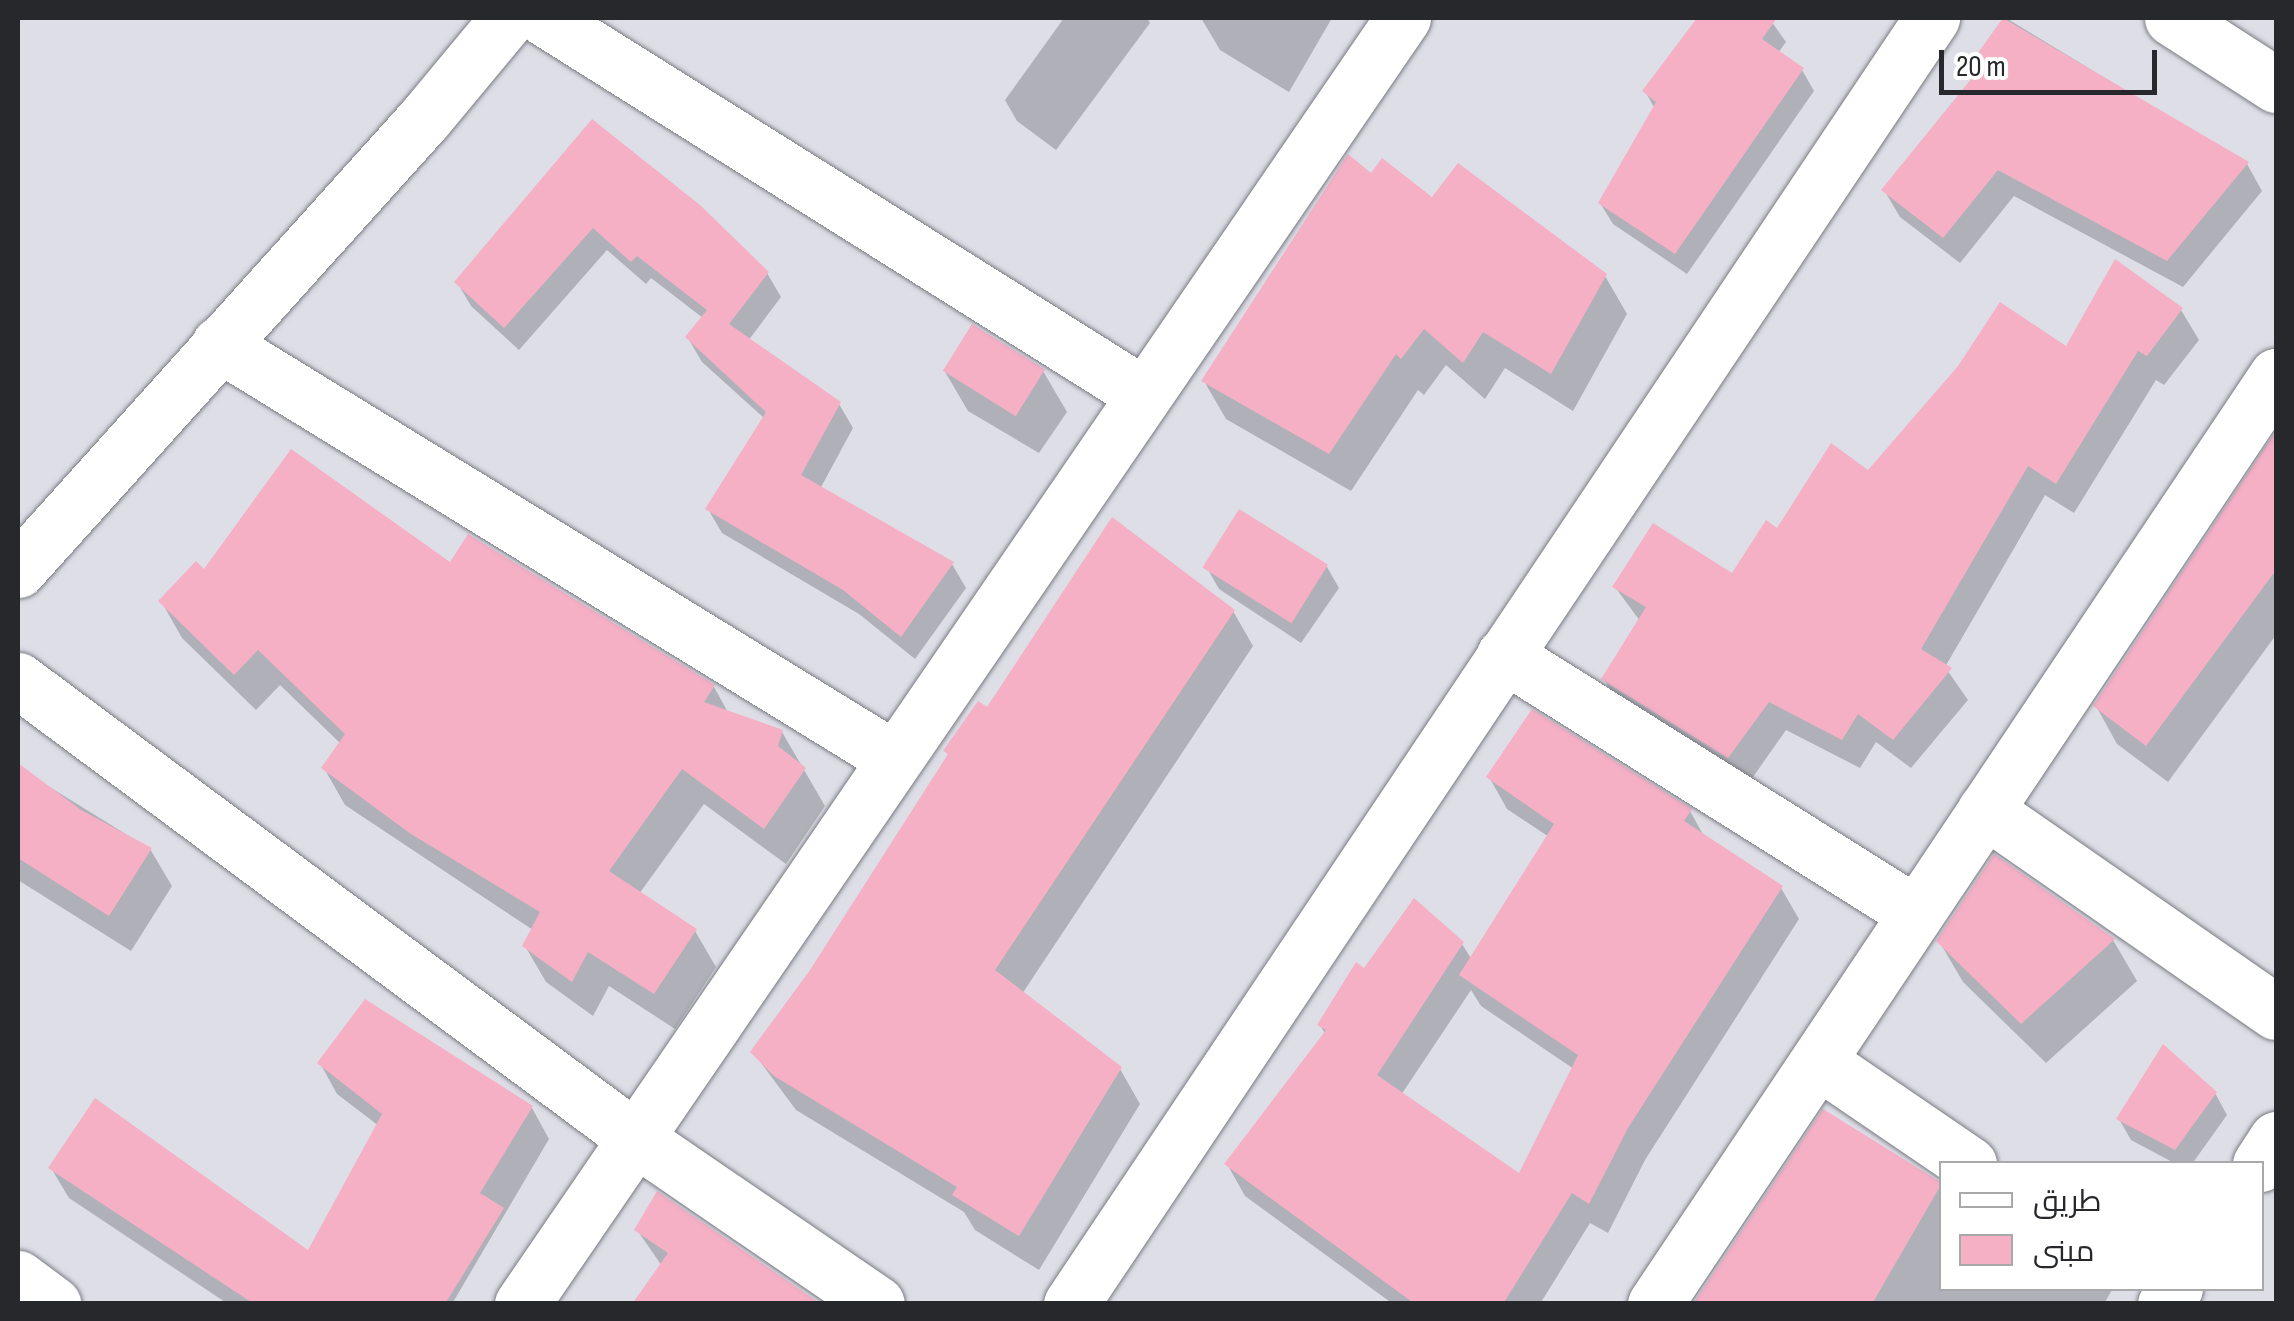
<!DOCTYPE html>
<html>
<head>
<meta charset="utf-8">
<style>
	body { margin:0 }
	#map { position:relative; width:2294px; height:1321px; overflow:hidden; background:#dddee6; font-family:"Sofia Sans Condensed",Cairo,sans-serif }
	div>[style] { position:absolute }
	.shadow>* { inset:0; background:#0003 }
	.building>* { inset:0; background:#f5b0c6; transform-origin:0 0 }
	.roads { filter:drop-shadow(0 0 2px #7a7b82) drop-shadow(0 0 2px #7a7b82) }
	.street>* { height:55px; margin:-27.5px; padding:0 27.5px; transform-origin:27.5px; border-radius:27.5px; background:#fff }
	.secondary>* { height:55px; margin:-27.5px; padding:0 27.5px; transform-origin:27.5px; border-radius:27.5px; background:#fff }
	span { translate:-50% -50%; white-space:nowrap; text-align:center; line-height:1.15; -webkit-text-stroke:9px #fff; paint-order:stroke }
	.frame { position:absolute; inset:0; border:20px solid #27282b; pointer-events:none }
	.legend { position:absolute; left:1939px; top:1161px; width:325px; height:130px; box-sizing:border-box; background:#fff; border:2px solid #a9a9aa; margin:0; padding:12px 18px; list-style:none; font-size:30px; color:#27282b }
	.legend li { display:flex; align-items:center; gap:20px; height:50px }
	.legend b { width:50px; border:2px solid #a9a9aa }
	.scale { position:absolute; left:1939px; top:50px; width:218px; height:45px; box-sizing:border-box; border:5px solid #27282b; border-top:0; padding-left:12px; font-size:30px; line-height:35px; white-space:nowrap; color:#27282b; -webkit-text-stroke:8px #fff; paint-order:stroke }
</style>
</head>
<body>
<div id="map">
	<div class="shadow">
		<i style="clip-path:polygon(1064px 18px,1147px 18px,1150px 23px,1056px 150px,1017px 121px,1005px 100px)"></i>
		<i style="clip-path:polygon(1201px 18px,1332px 18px,1289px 92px,1220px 50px)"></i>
		<i style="clip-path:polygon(1700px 18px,1769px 18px,1786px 42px,1778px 53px,1802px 70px,1814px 91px,1687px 274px,1613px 224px,1600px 203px,1655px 109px,1645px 91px)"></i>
		<i style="clip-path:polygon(2006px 18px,2247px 164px,2262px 191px,2183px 287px,2014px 196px,1960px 263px,1900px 217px,1884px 190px,1975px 78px,1970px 68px)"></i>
		<i style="clip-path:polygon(592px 123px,767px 273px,781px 297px,748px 341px,839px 404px,853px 428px,820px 489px,952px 564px,966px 588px,915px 659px,859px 614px,722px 533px,708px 509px,765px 419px,702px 362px,688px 338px,703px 318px,651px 278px,646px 284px,607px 250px,519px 350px,471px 306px,457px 282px)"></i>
		<i style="clip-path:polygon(1372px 176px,1605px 276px,1627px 314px,1573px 411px,1505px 368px,1485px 399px,1446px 365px,1424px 395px,1418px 390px,1351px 491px,1226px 419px,1204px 381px)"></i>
		<i style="clip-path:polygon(2181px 310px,2199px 340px,2164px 385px,2156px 380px,2074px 513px,2045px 495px,1945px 667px,1968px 700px,1911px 768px,1876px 742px,1860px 768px,1786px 730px,1746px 787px,1621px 709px,1604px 679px,1640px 621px,1615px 587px,1733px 576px,1777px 532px,1868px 473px,1960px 368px,2067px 349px)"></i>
		<i style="clip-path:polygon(944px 370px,1043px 371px,1067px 412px,1039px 453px,968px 411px)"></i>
		<i style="clip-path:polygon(2276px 433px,2276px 635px,2168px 782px,2117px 744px,2096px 706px)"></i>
		<i style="clip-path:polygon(451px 566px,714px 687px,729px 714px,782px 732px,825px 806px,786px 864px,704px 804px,639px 894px,695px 931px,716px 967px,675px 1029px,609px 986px,593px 1016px,546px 982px,525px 946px,533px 930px,345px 805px,324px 768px,341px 744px,280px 685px,256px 710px,182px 638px,161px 601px,204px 573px)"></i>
		<i style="clip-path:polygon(1327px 567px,1339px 588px,1301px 643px,1219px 589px,1207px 568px)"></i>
		<i style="clip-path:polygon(1233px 611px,1253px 646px,1022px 994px,1120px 1069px,1140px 1104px,1039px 1270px,975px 1230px,964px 1212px,796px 1110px,753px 1052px,813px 971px,949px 757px,946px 751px,988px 711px)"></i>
		<i style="clip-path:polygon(27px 773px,150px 849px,172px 886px,131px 951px,18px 880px,18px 788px)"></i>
		<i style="clip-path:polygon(evenodd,1489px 777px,1690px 811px,1705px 838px,1781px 888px,1799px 919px,1645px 1160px,1608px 1233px,1590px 1223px,1540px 1304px,1393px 1304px,1245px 1196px,1227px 1164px,1326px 1035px,1320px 1025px,1365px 972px,1462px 944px,1472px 960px,1549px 837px,1507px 809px,1489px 777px,1471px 990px,1481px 1006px,1574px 1069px,1520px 1176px,1401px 1095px,1471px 990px)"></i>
		<i style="clip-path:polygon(2113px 940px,2137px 981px,2046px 1063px,1963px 982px,1939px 941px)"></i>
		<i style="clip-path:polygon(320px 1063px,532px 1108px,549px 1139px,452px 1304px,228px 1304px,69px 1198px,51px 1168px,309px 1254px,379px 1126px,337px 1094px)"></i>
		<i style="clip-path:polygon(2215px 1093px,2227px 1115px,2192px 1164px,2176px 1164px,2131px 1140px,2119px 1119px)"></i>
		<i style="clip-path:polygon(1824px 1112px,1942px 1186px,1942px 1288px,2113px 1288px,2104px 1304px,1698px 1304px)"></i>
		<i style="clip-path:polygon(637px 1230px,819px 1304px,662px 1266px)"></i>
	</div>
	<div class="building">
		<i style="clip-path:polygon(1697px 18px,1777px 18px,1762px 39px,1804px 68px,1675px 254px,1598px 203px,1656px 102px,1642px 91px)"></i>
		<i style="clip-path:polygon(2003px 18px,2249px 162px,2167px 261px,1998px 170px,1943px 238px,1881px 190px,1976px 73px,1967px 68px)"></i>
		<i style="clip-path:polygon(592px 119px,700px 205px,769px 272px,729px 324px,841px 402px,801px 475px,954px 562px,901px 637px,843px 590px,705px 509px,766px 412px,685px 337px,707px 310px,637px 256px,631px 262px,593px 228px,504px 328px,454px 282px)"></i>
		<i style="clip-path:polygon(1348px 154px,1371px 173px,1382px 158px,1432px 197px,1458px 163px,1607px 274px,1551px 374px,1483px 332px,1463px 363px,1424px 329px,1401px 359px,1396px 354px,1329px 454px,1201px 381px)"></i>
		<i style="clip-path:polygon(2115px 259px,2183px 308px,2147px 356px,2138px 351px,2056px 484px,2028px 466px,1921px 649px,1952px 668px,1893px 740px,1858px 714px,1842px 740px,1769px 702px,1728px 758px,1601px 679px,1646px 607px,1612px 587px,1653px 523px,1732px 573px,1766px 520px,1777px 528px,1831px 443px,1868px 470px,1958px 366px,2000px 302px,2066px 346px)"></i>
		<i style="left:972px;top:324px;width:86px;height:55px;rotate:32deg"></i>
		<i style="clip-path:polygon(2276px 431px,2276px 570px,2146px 746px,2093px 706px)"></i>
		<i style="clip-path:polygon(291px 449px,450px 562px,468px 534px,715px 685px,704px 702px,783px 730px,778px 746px,806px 768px,764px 829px,682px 769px,609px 871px,697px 929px,654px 994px,588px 952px,572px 982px,522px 946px,540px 912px,411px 834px,321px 768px,345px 734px,258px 650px,234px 675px,158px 601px,196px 561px,204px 569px)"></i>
		<i style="left:1239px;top:509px;width:105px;height:69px;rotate:32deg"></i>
		<i style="clip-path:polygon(1112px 517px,1235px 610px,995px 970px,1122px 1067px,1019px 1236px,952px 1195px,957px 1187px,774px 1076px,750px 1052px,810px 970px,948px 754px,943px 751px,978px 701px,987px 707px)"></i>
		<i style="clip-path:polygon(1532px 709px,1692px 809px,1684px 821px,1783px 886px,1628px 1128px,1589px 1204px,1572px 1193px,1503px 1304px,1415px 1304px,1224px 1164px,1326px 1030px,1317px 1025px,1356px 962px,1364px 968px,1414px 898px,1464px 942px,1377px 1075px,1519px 1173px,1578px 1055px,1459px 975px,1554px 824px,1486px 777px)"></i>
		<i style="clip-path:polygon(18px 763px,81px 810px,152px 848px,109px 916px,18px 858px)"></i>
		<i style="clip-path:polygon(1994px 854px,2115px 939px,2021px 1024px,1936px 941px)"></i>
		<i style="clip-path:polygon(365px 999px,533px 1106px,480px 1193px,504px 1208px,445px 1304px,254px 1304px,48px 1168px,95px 1098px,308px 1250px,382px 1114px,317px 1063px)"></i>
		<i style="clip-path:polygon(2163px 1044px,2217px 1092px,2175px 1150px,2116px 1119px)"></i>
		<i style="clip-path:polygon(1823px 1109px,1942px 1183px,1872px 1304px,1693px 1304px)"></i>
		<i style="clip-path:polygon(657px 1191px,821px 1304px,632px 1304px,668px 1253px,634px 1230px)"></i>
	</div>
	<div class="roads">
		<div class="street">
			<i style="left:544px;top:18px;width:707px;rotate:32.12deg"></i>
			<i style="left:2172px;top:18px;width:124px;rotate:32.8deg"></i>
			<i style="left:219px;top:344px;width:790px;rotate:31.54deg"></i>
			<i style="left:1504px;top:655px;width:486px;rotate:32.1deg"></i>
			<i style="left:18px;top:680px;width:768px;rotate:36.59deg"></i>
			<i style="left:635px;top:1138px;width:293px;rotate:34.4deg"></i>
			<i style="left:1985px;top:810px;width:354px;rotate:34.8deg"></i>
			<i style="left:1818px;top:1061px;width:183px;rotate:34.3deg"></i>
			<i style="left:2260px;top:1164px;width:30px;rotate:-57deg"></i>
			<i style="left:18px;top:1278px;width:44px;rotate:36.6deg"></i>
			<i style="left:522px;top:1304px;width:1559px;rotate:-55.59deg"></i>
			<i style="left:1071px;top:1304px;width:1548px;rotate:-56.2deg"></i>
			<i style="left:1655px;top:1304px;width:1117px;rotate:-56.21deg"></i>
			<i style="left:2165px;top:1304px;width:19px;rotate:-58deg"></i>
		</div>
		<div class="secondary">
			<i style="left:18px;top:570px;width:608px;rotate:-48deg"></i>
			<i style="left:425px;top:118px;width:130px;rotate:-50.3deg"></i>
		</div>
	</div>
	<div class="frame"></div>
	<ul class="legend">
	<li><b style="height:12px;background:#fff"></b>طريق</li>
	<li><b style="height:28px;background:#f5b0c6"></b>مبنى</li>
	</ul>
	<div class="scale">20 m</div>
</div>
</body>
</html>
